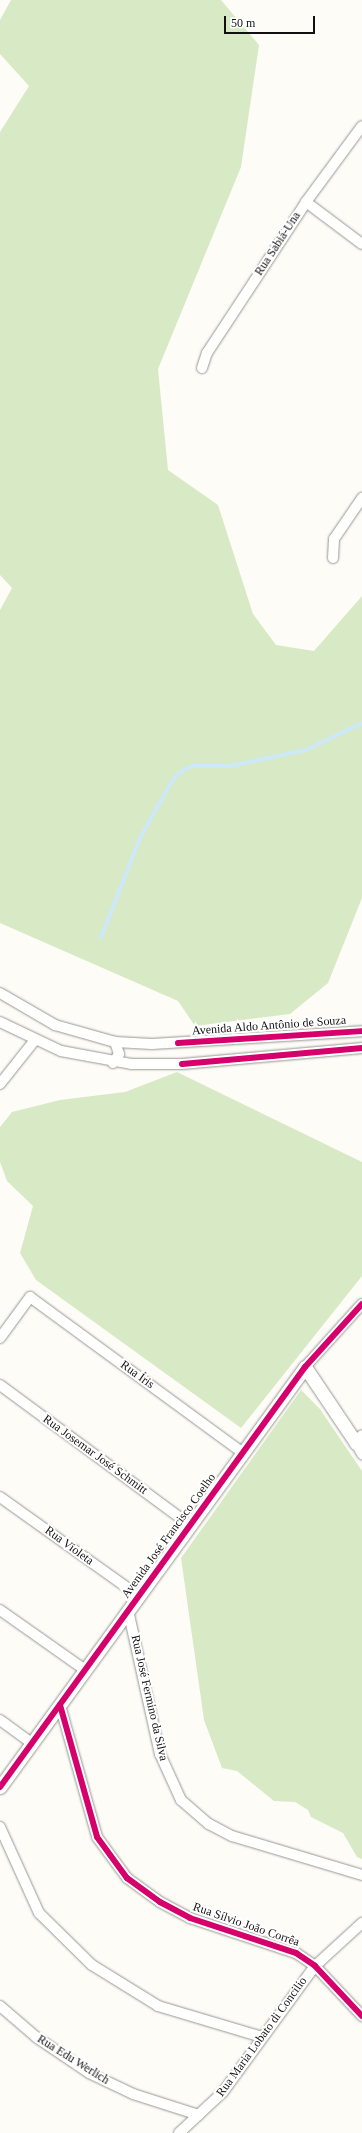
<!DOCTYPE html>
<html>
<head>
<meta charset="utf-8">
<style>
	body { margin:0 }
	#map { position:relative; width:362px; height:2133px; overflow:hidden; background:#fdfcf7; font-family:Georgia,serif }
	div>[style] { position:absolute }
	.forest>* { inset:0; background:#d8eac5 }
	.stream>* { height:3.5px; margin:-1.75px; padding:0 1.75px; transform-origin:1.75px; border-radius:1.75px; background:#cde8f7 }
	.roads { filter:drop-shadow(0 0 1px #979795) drop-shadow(0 0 1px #979795) }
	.minor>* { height:10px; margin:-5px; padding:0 5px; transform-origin:5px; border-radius:5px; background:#fffffe }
	.tertiary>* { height:13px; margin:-6.5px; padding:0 6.5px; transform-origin:6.5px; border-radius:6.5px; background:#fffffe }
	.cycleway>* { height:6px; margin:-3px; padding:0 3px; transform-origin:3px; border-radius:3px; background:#d6006c }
	span { translate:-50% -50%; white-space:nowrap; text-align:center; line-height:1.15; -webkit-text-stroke:4px #fff; paint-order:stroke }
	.street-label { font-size:12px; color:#111 }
	.scale { position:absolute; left:224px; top:16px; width:91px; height:18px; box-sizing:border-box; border:2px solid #111; border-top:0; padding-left:5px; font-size:12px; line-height:14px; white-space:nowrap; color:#111; -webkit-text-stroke:3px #fff; paint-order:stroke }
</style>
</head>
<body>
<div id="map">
	<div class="forest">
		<i style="clip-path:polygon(11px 0,221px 0,259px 45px,241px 167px,158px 369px,168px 470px,218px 505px,253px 614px,276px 645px,314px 651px,362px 596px,362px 898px,328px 983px,290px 1014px,195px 1026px,178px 1001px,0 923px,0 610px,12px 588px,0 575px,0 132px,29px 86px,0 54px,0 20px)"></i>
		<i style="clip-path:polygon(177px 1072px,362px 1162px,362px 1276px,241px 1428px,36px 1280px,20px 1253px,33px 1206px,7px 1181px,0 1162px,0 1127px,12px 1112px,60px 1100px,125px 1092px)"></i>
		<i style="clip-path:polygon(301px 1390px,320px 1409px,362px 1471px,362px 1859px,357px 1857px,343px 1833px,311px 1817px,308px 1810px,295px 1802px,274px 1801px,237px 1771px,222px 1768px,204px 1720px,181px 1558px)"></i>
	</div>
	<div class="stream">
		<i style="left:101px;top:938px;width:107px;rotate:-68.7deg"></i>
		<i style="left:140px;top:838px;width:65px;rotate:-60.7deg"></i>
		<i style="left:172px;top:781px;width:16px;rotate:-45deg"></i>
		<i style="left:183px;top:770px;width:12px;rotate:-20deg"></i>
		<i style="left:194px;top:766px;width:36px"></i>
		<i style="left:230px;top:766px;width:78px;rotate:-11.9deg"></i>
		<i style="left:306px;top:750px;width:62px;rotate:-25.7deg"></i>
	</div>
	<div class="roads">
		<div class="minor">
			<i style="left:306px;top:202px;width:70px;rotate:36.9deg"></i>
			<i style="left:202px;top:368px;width:16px;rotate:-72deg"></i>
			<i style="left:207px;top:353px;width:181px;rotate:-56.7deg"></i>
			<i style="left:306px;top:202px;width:94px;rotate:-53.6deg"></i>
			<i style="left:333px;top:558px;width:19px;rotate:-87deg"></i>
			<i style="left:334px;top:539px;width:50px;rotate:-55.7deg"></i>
			<i style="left:0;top:993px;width:64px;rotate:30.2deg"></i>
			<i style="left:55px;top:1025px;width:62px;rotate:15.8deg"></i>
			<i style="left:115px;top:1042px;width:37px;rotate:3deg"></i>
			<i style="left:152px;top:1044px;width:210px;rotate:-3.5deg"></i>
			<i style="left:0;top:1022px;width:68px;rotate:25.4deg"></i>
			<i style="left:61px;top:1051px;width:71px;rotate:10.5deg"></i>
			<i style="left:131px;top:1064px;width:51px"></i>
			<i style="left:182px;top:1064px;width:181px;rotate:-5.1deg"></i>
			<i style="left:113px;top:1063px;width:11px;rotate:-56deg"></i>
			<i style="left:119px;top:1054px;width:13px;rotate:-108deg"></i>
			<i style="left:0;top:1084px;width:56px;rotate:-51.5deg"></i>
			<i style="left:0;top:1338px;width:51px;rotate:-53.8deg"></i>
			<i style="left:30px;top:1297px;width:264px;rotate:36.2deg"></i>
			<i style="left:305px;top:1367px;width:85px;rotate:-47.9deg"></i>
			<i style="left:0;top:1385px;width:236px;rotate:36.4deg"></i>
			<i style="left:356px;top:1443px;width:13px;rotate:61deg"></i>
			<i style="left:0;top:1497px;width:171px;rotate:35.5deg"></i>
			<i style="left:0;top:1610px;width:104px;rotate:35.2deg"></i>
			<i style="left:128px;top:1610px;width:148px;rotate:77.5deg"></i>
			<i style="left:160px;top:1754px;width:51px;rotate:65.5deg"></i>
			<i style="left:181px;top:1800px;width:37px;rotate:41deg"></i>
			<i style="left:209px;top:1824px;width:26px;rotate:28deg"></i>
			<i style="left:232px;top:1836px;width:136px;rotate:16.7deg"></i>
			<i style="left:60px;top:1705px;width:137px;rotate:74.3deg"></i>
			<i style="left:97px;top:1837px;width:51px;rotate:53.8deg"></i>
			<i style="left:127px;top:1878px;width:41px;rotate:36deg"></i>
			<i style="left:160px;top:1902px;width:34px;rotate:28deg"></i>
			<i style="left:190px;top:1918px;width:112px;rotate:18.3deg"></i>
			<i style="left:296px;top:1953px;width:23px;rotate:34deg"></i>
			<i style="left:315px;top:1966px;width:69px;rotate:46.8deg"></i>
			<i style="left:0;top:1720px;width:39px;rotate:36deg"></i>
			<i style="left:0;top:1827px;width:94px;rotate:65.6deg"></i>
			<i style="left:39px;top:1913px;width:74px;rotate:44.5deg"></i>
			<i style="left:92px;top:1965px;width:78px;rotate:31.8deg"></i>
			<i style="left:158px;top:2006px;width:109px;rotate:16.6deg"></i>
			<i style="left:0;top:2006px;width:48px;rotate:40.7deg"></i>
			<i style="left:36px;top:2037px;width:64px;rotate:34.2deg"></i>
			<i style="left:89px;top:2073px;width:49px;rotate:25.5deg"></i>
			<i style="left:133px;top:2094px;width:69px;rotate:17.7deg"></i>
			<i style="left:179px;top:2133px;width:60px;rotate:-43deg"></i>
			<i style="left:223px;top:2092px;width:156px;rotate:-53.9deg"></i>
			<i style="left:315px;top:1966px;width:64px;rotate:-42.5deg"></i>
		</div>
		<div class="tertiary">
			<i style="left:0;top:1787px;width:519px;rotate:-54.01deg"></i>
			<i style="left:305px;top:1367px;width:92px;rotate:56.1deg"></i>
			<i style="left:356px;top:1443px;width:9px;rotate:-49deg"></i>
		</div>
	</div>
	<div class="cycleway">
		<i style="left:178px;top:1043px;width:184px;rotate:-3.7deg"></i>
		<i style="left:182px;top:1064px;width:181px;rotate:-5.1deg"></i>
		<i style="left:60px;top:1705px;width:137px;rotate:74.3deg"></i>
		<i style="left:97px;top:1837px;width:51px;rotate:53.8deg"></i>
		<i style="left:127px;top:1878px;width:41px;rotate:36deg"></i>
		<i style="left:160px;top:1902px;width:34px;rotate:28deg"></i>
		<i style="left:190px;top:1918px;width:112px;rotate:18.3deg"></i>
		<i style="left:296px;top:1953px;width:23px;rotate:34deg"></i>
		<i style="left:315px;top:1966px;width:69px;rotate:46.8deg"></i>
		<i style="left:0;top:1787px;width:519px;rotate:-54.01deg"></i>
		<i style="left:305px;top:1367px;width:85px;rotate:-47.9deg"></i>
	</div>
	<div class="street-label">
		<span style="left:278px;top:244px;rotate:-57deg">Rua Sabiá-Una</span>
		<span style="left:269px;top:1026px;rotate:-4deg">Avenida Aldo Antônio de Souza</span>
		<span style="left:137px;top:1375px;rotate:36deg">Rua Íris</span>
		<span style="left:95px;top:1455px;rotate:36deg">Rua Josemar José Schmitt</span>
		<span style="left:169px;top:1536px;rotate:-54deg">Avenida José Francisco Coelho</span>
		<span style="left:69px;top:1546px;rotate:36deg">Rua Violeta</span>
		<span style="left:149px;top:1698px;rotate:77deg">Rua José Fermino da Silva</span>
		<span style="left:246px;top:1925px;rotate:19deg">Rua Sílvio João Corrêa</span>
		<span style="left:262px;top:2037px;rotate:-54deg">Rua Maria Lobato di Concilio</span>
		<span style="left:73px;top:2060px;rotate:32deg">Rua Edu Werlich</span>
	</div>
	<div class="scale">50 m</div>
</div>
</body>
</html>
